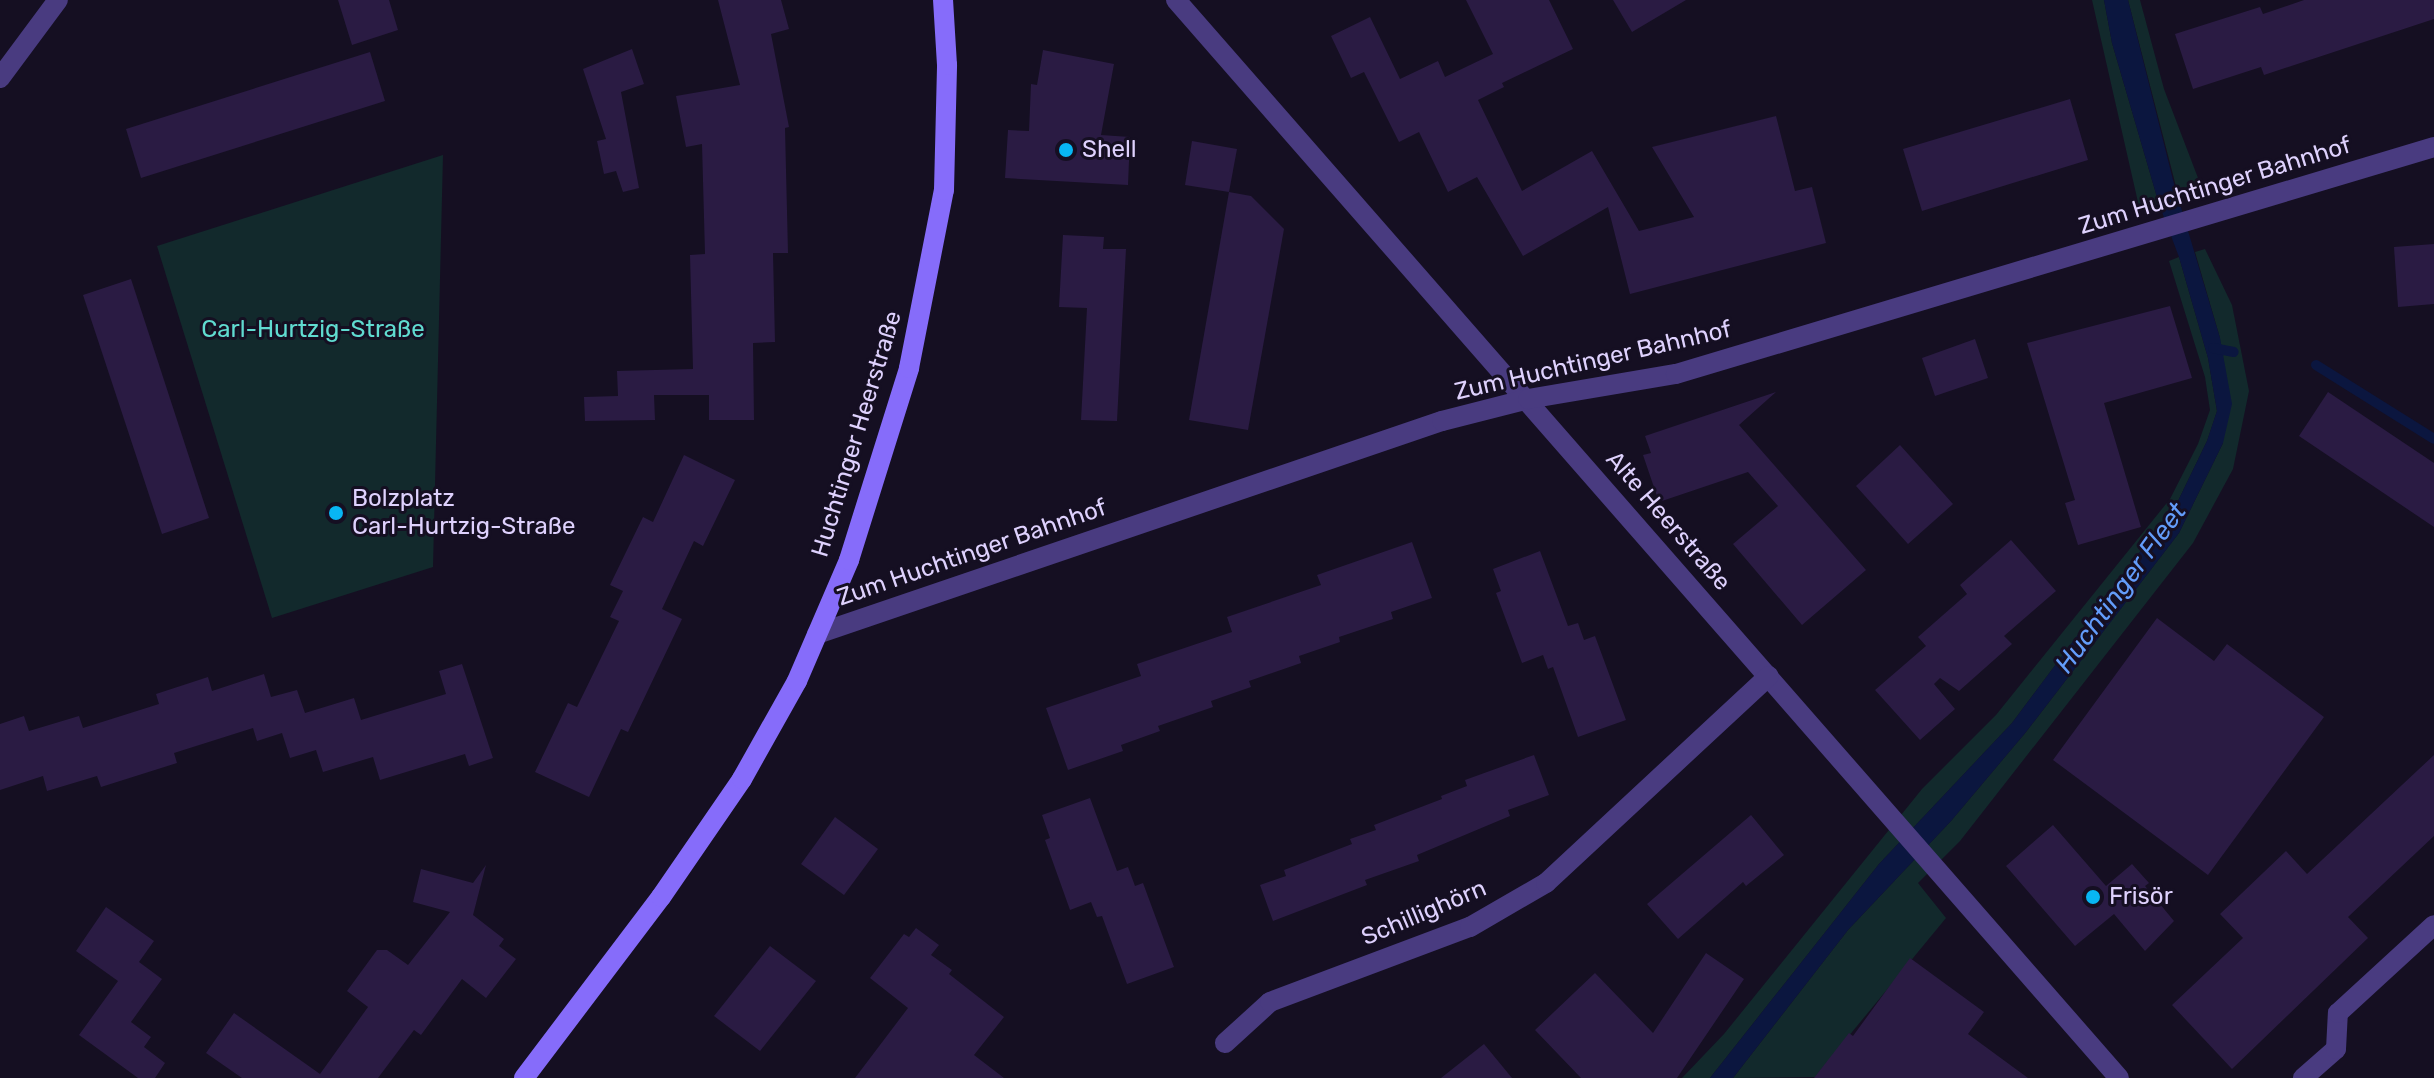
<!DOCTYPE html>
<html>
<head>
<meta charset="utf-8">
<style>
	body { margin:0 }
	#map { position:relative; width:2434px; height:1078px; overflow:hidden; background:#150f22; font-family:Rubik,sans-serif }
	div>[style] { position:absolute }
	.green>* { inset:0; background:#12292c }
	.water>* { inset:0; background:#0b163f }
	.stream>* { height:10px; margin:-5px; padding:0 5px; transform-origin:5px; border-radius:5px; background:#0b163f }
	.building>* { inset:0; background:#2a1b43 }
	.minor>* { height:20px; margin:-10px; padding:0 10px; transform-origin:10px; border-radius:10px; background:#493b80 }
	.tertiary>* { height:20px; margin:-10px; padding:0 10px; transform-origin:10px; border-radius:10px; background:#493b80 }
	.secondary>* { height:20px; margin:-10px; padding:0 10px; transform-origin:10px; border-radius:10px; background:#866cfa }
	.dots>* { width:22px; height:22px; translate:-50% -50%; box-sizing:border-box; border:4px solid #150f22; border-radius:50% }
	span { translate:-50% -50%; white-space:nowrap; text-align:center; line-height:1.15; -webkit-text-stroke:6px #150f22; paint-order:stroke }
	.poi-label { font-size:24px; color:#ded1fd }
	.left { translate:0 -50%; text-align:left }
	.street-label { font-size:24px; color:#ded1fd }
	.park-label { font-size:24px; color:#60dbd0 }
	.water-label { font-size:26px; color:#639cfa; font-style:italic }
</style>
</head>
<body>
<div id="map">
	<div class="green">
		<div style="clip-path:polygon(2092px 0,2104px 0,2112px 43px,2159px 204px,2140px 211px)"></div>
		<div style="clip-path:polygon(2128px 0,2140px 0,2164px 89px,2203px 191px,2179px 198px)"></div>
		<div style="clip-path:polygon(443px 155px,433px 567px,272px 618px,157px 246px)"></div>
		<div style="clip-path:polygon(2205px 249px,2232px 305px,2249px 391px,2233px 469px,2193px 543px,1960px 841px,1918px 883px,1946px 918px,1815px 1077px,1733px 1078px,1848px 930px,1951px 821px,2026px 732px,2179px 533px,2223px 443px,2220px 338px,2195px 252px)"></div>
		<div style="clip-path:polygon(2179px 257px,2208px 358px,2217px 411px,2207px 441px,2178px 501px,2012px 723px,1879px 864px,1710px 1078px,1682px 1078px,1724px 1034px,1922px 789px,1996px 715px,2170px 499px,2198px 444px,2210px 410px,2205px 377px,2169px 261px)"></div>
	</div>
	<div class="water">
		<div style="clip-path:polygon(2104px 0,2128px 0,2174px 184px,2220px 338px,2232px 404px,2223px 443px,2179px 533px,2026px 732px,1951px 821px,1848px 930px,1733px 1078px,1710px 1078px,1879px 864px,2012px 723px,2178px 501px,2207px 441px,2217px 411px,2208px 358px,2179px 257px,2159px 204px,2112px 43px)"></div>
	</div>
	<div class="stream">
		<div style="left:2213px;top:348px;width:21px;rotate:11deg"></div>
		<div style="left:2316px;top:365px;width:139px;rotate:32.1deg"></div>
	</div>
	<div class="building">
		<div style="clip-path:polygon(338px 0,389px 0,398px 30px,352px 45px)"></div>
		<div style="clip-path:polygon(718px 0,781px 0,789px 29px,771px 34px,789px 127px,785px 128px,788px 253px,773px 253px,775px 342px,753px 343px,754px 420px,709px 420px,709px 395px,654px 395px,655px 420px,585px 421px,584px 397px,618px 396px,617px 371px,693px 369px,690px 255px,705px 254px,702px 144px,686px 147px,676px 96px,740px 85px)"></div>
		<div style="clip-path:polygon(1466px 0,1549px 0,1573px 49px,1502px 83px,1504px 87px,1478px 100px,1522px 191px,1592px 151px,1639px 231px,1694px 217px,1652px 147px,1776px 116px,1795px 191px,1812px 187px,1826px 243px,1630px 294px,1608px 207px,1523px 256px,1477px 177px,1448px 192px,1419px 132px,1399px 142px,1364px 72px,1351px 78px,1331px 36px,1370px 17px,1400px 79px,1438px 61px,1445px 77px,1493px 54px)"></div>
		<div style="clip-path:polygon(1613px 0,1686px 0,1632px 32px)"></div>
		<div style="clip-path:polygon(2304px 0,2434px 0,2434px 19px,2264px 75px,2261px 67px,2193px 89px,2175px 34px,2260px 7px,2263px 14px)"></div>
		<div style="clip-path:polygon(632px 49px,644px 84px,621px 92px,639px 188px,623px 192px,616px 171px,604px 174px,597px 141px,606px 139px,583px 69px)"></div>
		<div style="clip-path:polygon(1043px 50px,1114px 64px,1101px 135px,1130px 137px,1128px 185px,1005px 178px,1008px 130px,1029px 131px,1031px 84px,1037px 85px)"></div>
		<div style="clip-path:polygon(370px 52px,385px 101px,141px 178px,126px 129px)"></div>
		<div style="clip-path:polygon(2070px 99px,2088px 160px,1922px 211px,1903px 149px)"></div>
		<div style="clip-path:polygon(1192px 141px,1237px 149px,1229px 192px,1185px 185px)"></div>
		<div style="clip-path:polygon(1229px 192px,1251px 196px,1284px 229px,1248px 430px,1189px 420px)"></div>
		<div style="clip-path:polygon(1063px 235px,1104px 237px,1103px 249px,1126px 249px,1117px 421px,1081px 420px,1087px 308px,1059px 307px)"></div>
		<div style="clip-path:polygon(2434px 244px,2434px 304px,2398px 307px,2394px 247px)"></div>
		<div style="clip-path:polygon(131px 279px,209px 518px,162px 534px,83px 295px)"></div>
		<div style="clip-path:polygon(2170px 306px,2192px 378px,2104px 403px,2141px 527px,2078px 545px,2065px 503px,2075px 500px,2027px 343px)"></div>
		<div style="clip-path:polygon(1975px 339px,1988px 378px,1935px 396px,1922px 358px)"></div>
		<div style="clip-path:polygon(1776px 392px,1739px 425px,1866px 570px,1802px 625px,1733px 544px,1778px 506px,1748px 472px,1659px 502px,1643px 455px,1651px 453px,1645px 436px)"></div>
		<div style="clip-path:polygon(2328px 392px,2434px 463px,2434px 527px,2299px 436px)"></div>
		<div style="clip-path:polygon(1900px 445px,1953px 504px,1908px 544px,1856px 486px)"></div>
		<div style="clip-path:polygon(684px 455px,735px 480px,703px 546px,694px 541px,662px 609px,682px 619px,628px 732px,621px 729px,589px 797px,535px 772px,568px 703px,577px 707px,619px 621px,610px 617px,623px 591px,610px 585px,643px 517px,653px 522px)"></div>
		<div style="clip-path:polygon(2011px 540px,2056px 591px,2004px 636px,2012px 644px,1959px 691px,1940px 678px,1934px 684px,1955px 709px,1920px 740px,1875px 690px,1926px 646px,1918px 637px,1967px 594px,1960px 585px)"></div>
		<div style="clip-path:polygon(1412px 542px,1432px 598px,1391px 612px,1393px 619px,1339px 637px,1340px 642px,1299px 656px,1301px 663px,1249px 681px,1251px 687px,1211px 701px,1213px 707px,1158px 726px,1160px 731px,1121px 745px,1123px 751px,1068px 770px,1046px 708px,1141px 676px,1137px 664px,1232px 632px,1227px 617px,1321px 585px,1317px 575px)"></div>
		<div style="clip-path:polygon(1540px 551px,1568px 626px,1578px 623px,1584px 640px,1595px 636px,1626px 720px,1578px 737px,1553px 667px,1548px 669px,1543px 655px,1522px 663px,1496px 593px,1501px 591px,1493px 569px)"></div>
		<div style="clip-path:polygon(2157px 618px,2214px 661px,2227px 644px,2324px 717px,2208px 875px,2053px 760px)"></div>
		<div style="clip-path:polygon(462px 664px,493px 758px,469px 766px,465px 754px,380px 780px,373px 757px,323px 772px,316px 750px,290px 758px,282px 733px,257px 741px,253px 728px,174px 753px,177px 763px,101px 787px,97px 776px,47px 791px,43px 776px,0 790px,0 724px,24px 716px,29px 731px,79px 716px,83px 728px,159px 704px,156px 694px,208px 677px,212px 691px,264px 674px,271px 697px,297px 690px,305px 713px,354px 698px,361px 720px,446px 694px,439px 671px)"></div>
		<div style="clip-path:polygon(1534px 755px,1549px 795px,1508px 810px,1510px 816px,1417px 855px,1419px 861px,1365px 880px,1367px 885px,1273px 921px,1260px 885px,1286px 876px,1284px 870px,1352px 844px,1350px 839px,1376px 830px,1374px 825px,1442px 799px,1441px 796px,1467px 786px,1465px 780px)"></div>
		<div style="clip-path:polygon(2434px 755px,2434px 836px,2348px 917px,2368px 938px,2232px 1069px,2172px 1005px,2243px 938px,2220px 914px,2286px 851px,2307px 874px)"></div>
		<div style="clip-path:polygon(1090px 798px,1117px 871px,1128px 867px,1135px 886px,1143px 883px,1174px 967px,1127px 984px,1102px 916px,1097px 917px,1091px 902px,1070px 910px,1045px 840px,1050px 838px,1042px 815px)"></div>
		<div style="clip-path:polygon(1751px 815px,1784px 855px,1746px 886px,1743px 882px,1678px 939px,1647px 904px)"></div>
		<div style="clip-path:polygon(835px 817px,878px 849px,844px 895px,801px 864px)"></div>
		<div style="clip-path:polygon(2053px 825px,2106px 886px,2132px 864px,2149px 883px,2145px 886px,2174px 921px,2145px 951px,2114px 914px,2075px 946px,2006px 866px)"></div>
		<div style="clip-path:polygon(486px 865px,473px 915px,504px 939px,499px 946px,516px 959px,486px 998px,462px 979px,421px 1035px,414px 1030px,378px 1078px,242px 1078px,206px 1053px,234px 1013px,320px 1074px,368px 1007px,347px 991px,377px 950px,387px 950px,408px 965px,450px 912px,413px 902px,421px 869px,473px 883px)"></div>
		<div style="clip-path:polygon(106px 907px,154px 941px,139px 962px,162px 979px,131px 1022px,151px 1037px,144px 1047px,165px 1063px,155px 1078px,138px 1078px,79px 1035px,118px 981px,76px 951px)"></div>
		<div style="clip-path:polygon(916px 928px,939px 945px,931px 955px,952px 970px,949px 974px,1004px 1017px,974px 1055px,1004px 1078px,855px 1078px,908px 1008px,870px 978px,904px 934px,909px 937px)"></div>
		<div style="clip-path:polygon(770px 946px,816px 981px,760px 1051px,714px 1016px)"></div>
		<div style="clip-path:polygon(1706px 953px,1744px 979px,1677px 1078px,1581px 1078px,1535px 1030px,1595px 973px,1653px 1033px)"></div>
		<div style="clip-path:polygon(1910px 958px,1984px 1012px,1968px 1034px,2028px 1078px,1814px 1078px,1849px 1033px,1853px 1036px)"></div>
		<div style="clip-path:polygon(1484px 1044px,1512px 1078px,1441px 1078px)"></div>
	</div>
	<div class="minor">
		<div style="left:1176px;top:0;width:1432px;rotate:48.82deg"></div>
		<div style="left:0;top:78px;width:97px;rotate:-53.4deg"></div>
		<div style="left:1225px;top:1043px;width:61px;rotate:-42.3deg"></div>
		<div style="left:1270px;top:1002px;width:214px;rotate:-20.6deg"></div>
		<div style="left:1470px;top:927px;width:88px;rotate:-30.1deg"></div>
		<div style="left:1546px;top:883px;width:304px;rotate:-42.9deg"></div>
		<div style="left:2303px;top:1078px;width:44px;rotate:-41.3deg"></div>
		<div style="left:2336px;top:1049px;width:36px;rotate:-87deg"></div>
		<div style="left:2338px;top:1013px;width:130px;rotate:-42.5deg"></div>
	</div>
	<div class="tertiary">
		<div style="left:817px;top:634px;width:660px;rotate:-18.82deg"></div>
		<div style="left:1442px;top:421px;width:89px;rotate:-14.3deg"></div>
		<div style="left:1528px;top:399px;width:150px;rotate:-9.6deg"></div>
		<div style="left:1676px;top:374px;width:791px;rotate:-16.67deg"></div>
	</div>
	<div class="secondary">
		<div style="left:524px;top:1078px;width:227px;rotate:-52.9deg"></div>
		<div style="left:661px;top:897px;width:143px;rotate:-55.5deg"></div>
		<div style="left:742px;top:779px;width:112px;rotate:-60.7deg"></div>
		<div style="left:797px;top:681px;width:132px;rotate:-66.7deg"></div>
		<div style="left:849px;top:560px;width:201px;rotate:-72.6deg"></div>
		<div style="left:909px;top:368px;width:181px;rotate:-78.9deg"></div>
		<div style="left:944px;top:190px;width:125px;rotate:-88.6deg"></div>
		<div style="left:947px;top:65px;width:65px;rotate:-93.5deg"></div>
	</div>
	<div class="dots">
		<div style="left:1066px;top:150px;background:#08b6f3"></div>
		<div style="left:336px;top:513px;background:#08b6f3"></div>
		<div style="left:2093px;top:897px;background:#08b6f3"></div>
	</div>
	<div class="poi-label">
		<span class="left" style="left:1082px;top:150px">Shell</span>
		<span class="left" style="left:352px;top:513px">Bolzplatz<br>Carl-Hurtzig-Straße</span>
		<span class="left" style="left:2109px;top:897px">Frisör</span>
	</div>
	<div class="street-label">
		<span style="left:2215px;top:186px;rotate:-17deg">Zum Huchtinger Bahnhof</span>
		<span style="left:1593px;top:361px;rotate:-13deg">Zum Huchtinger Bahnhof</span>
		<span style="left:857px;top:434px;rotate:-73deg">Huchtinger Heerstraße</span>
		<span style="left:1668px;top:521px;rotate:49deg">Alte Heerstraße</span>
		<span style="left:972px;top:553px;rotate:-19deg">Zum Huchtinger Bahnhof</span>
		<span style="left:1424px;top:913px;rotate:-23deg">Schillighörn</span>
	</div>
	<div class="park-label">
		<span style="left:313px;top:330px">Carl-Hurtzig-Straße</span>
	</div>
	<div class="water-label">
		<span style="left:2121px;top:588px;rotate:-54deg">Huchtinger Fleet</span>
	</div>
</div>
</body>
</html>
